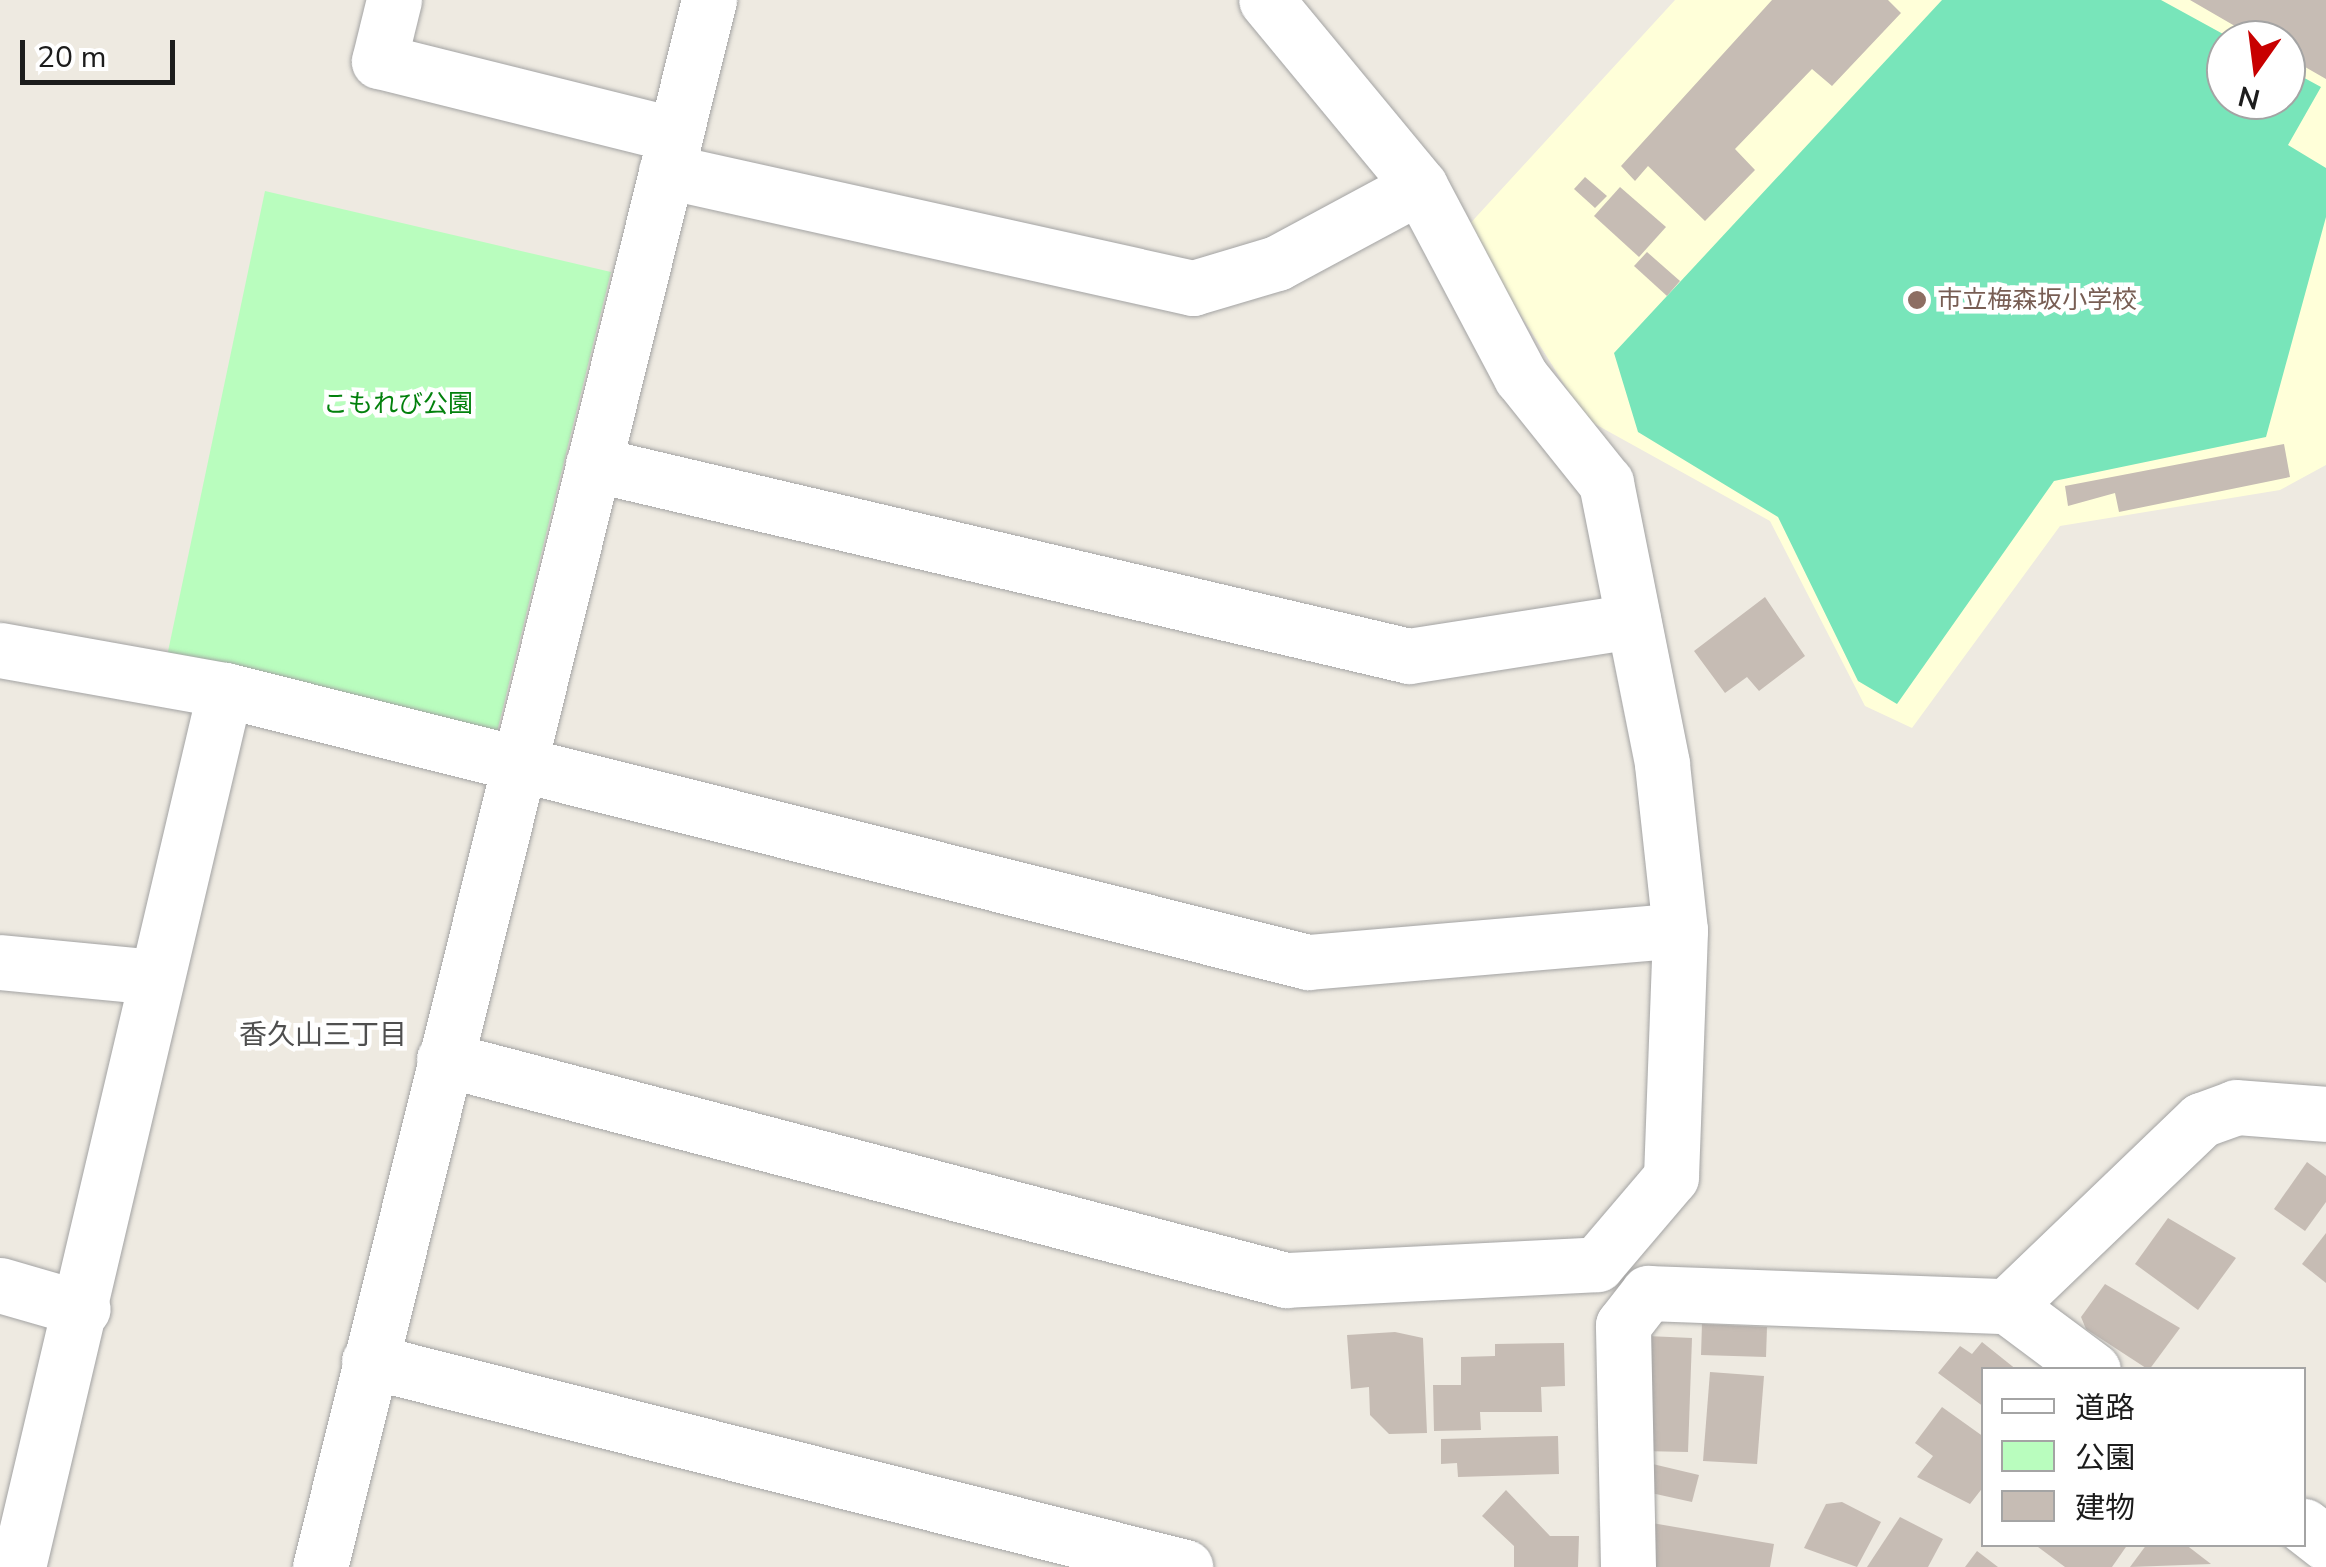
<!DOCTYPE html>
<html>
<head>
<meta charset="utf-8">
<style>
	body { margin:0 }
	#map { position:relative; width:2326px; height:1567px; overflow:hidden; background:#eeeae1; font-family:"Nunito Sans","Noto Sans JP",sans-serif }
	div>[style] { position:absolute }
	.education>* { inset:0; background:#ffffd9 }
	.park>* { inset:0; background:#b9fdbe }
	.pitch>* { inset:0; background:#78e5ba }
	.building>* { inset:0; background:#c6bcb4 }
	.roads { filter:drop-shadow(0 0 2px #a3a3a3) drop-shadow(0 0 2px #a3a3a3) }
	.minor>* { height:55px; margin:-27.5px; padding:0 27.5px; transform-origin:27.5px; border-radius:27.5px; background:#fff }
	.dots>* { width:28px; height:28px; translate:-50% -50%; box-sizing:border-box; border:5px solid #fff; border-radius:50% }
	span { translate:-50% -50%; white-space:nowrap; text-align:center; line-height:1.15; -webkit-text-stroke:9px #fff; paint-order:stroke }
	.education-label { font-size:25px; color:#785e54 }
	.left { translate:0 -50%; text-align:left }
	.park-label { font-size:25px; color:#03810d }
	.neighbourhood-label { font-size:28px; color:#4f4f4f }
	.legend { position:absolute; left:1981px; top:1367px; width:325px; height:180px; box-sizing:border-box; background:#fff; border:2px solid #a4a4a4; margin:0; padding:12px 18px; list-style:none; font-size:30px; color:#1c1c1c }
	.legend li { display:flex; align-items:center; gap:20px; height:50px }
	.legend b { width:50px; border:2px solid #a4a4a4 }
	.north { position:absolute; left:2206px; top:20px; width:100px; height:100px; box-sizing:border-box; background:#fff; border:2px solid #a4a4a4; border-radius:50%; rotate:194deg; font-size:28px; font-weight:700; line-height:40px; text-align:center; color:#1c1c1c }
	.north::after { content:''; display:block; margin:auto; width:35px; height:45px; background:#c80000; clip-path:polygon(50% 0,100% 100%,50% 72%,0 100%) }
	.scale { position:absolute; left:20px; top:40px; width:155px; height:45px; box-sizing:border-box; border:5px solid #1c1c1c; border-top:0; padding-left:12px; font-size:30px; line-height:35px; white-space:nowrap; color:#1c1c1c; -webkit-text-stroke:8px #fff; paint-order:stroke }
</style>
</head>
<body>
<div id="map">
	<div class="education">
		<div style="clip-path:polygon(evenodd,1675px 0,2326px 0,2326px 465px,2280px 490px,2060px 526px,1912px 728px,1865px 706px,1770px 521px,1586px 419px,1466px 228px,1675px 0,2226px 40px,2286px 40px,2286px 100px,2226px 100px,2226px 40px)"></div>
	</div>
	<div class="park">
		<div style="clip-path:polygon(265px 191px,611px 272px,495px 740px,166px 661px)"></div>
	</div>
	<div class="pitch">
		<div style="clip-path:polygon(1942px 0,2161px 0,2234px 40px,2226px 40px,2226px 100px,2286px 100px,2286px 68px,2321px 87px,2288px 145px,2326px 168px,2326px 217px,2266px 437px,2054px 481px,1897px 704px,1858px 681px,1778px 517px,1638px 432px,1614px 353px)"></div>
	</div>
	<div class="building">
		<div style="clip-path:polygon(1772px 0,1888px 0,1901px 13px,1832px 86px,1812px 69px,1735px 149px,1755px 170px,1705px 221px,1648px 166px,1635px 181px,1621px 166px)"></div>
		<div style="clip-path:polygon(2190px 0,2326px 0,2326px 79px,2286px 56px,2286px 40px,2259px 40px)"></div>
		<div style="clip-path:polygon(1585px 177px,1607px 196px,1595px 208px,1574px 189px)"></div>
		<div style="clip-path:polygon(1620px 187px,1666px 227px,1639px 257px,1594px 216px)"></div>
		<div style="clip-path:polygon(1647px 252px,1680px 281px,1667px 296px,1634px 266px)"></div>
		<div style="clip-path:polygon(2284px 444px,2290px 477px,2119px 512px,2115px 493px,2068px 506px,2065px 486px)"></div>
		<div style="clip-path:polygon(1765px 597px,1805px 656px,1759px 691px,1747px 677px,1725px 693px,1694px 651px)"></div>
		<div style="clip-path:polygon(2307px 1162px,2326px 1176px,2326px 1202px,2305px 1231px,2274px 1209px)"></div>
		<div style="clip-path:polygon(2168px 1218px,2236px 1258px,2198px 1310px,2135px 1264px)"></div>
		<div style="clip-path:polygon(2326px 1233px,2326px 1283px,2302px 1264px)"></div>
		<div style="clip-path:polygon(2105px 1284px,2180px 1328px,2149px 1370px,2086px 1329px,2081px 1317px)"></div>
		<div style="clip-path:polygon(1702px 1324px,1767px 1327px,1766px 1357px,1701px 1355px)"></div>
		<div style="clip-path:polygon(1395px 1332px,1423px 1338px,1427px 1433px,1389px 1434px,1370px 1415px,1369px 1387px,1351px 1389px,1347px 1335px)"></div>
		<div style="clip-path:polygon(1647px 1336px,1692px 1338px,1688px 1452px,1642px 1451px)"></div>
		<div style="clip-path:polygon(1982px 1342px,2017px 1370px,1984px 1370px,1984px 1407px,1938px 1373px,1960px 1346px,1972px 1354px)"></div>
		<div style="clip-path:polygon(1564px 1343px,1565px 1386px,1541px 1387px,1542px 1412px,1480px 1412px,1481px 1430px,1434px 1431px,1433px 1385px,1461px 1385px,1461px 1357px,1495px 1356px,1495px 1344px)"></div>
		<div style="clip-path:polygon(1710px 1372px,1764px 1376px,1757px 1464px,1703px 1461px)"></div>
		<div style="clip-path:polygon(1942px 1407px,1984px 1437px,1984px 1486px,1970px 1504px,1917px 1477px,1933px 1456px,1915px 1443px)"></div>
		<div style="clip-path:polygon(1558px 1436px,1559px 1474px,1458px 1477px,1457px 1463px,1441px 1464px,1441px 1439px)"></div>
		<div style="clip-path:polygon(1640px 1461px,1699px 1475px,1692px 1502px,1633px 1489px)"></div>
		<div style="clip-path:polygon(1506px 1490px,1550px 1536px,1579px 1536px,1578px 1567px,1514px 1567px,1514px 1546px,1482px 1516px)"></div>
		<div style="clip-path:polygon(1842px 1502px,1881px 1522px,1857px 1567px,1804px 1548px,1826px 1504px)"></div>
		<div style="clip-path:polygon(1900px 1517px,1943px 1539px,1928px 1567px,1867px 1567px)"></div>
		<div style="clip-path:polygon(1652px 1523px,1774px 1544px,1770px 1567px,1644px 1567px)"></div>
		<div style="clip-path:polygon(2034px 1544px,2128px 1544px,2112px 1567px,2065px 1567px)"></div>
		<div style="clip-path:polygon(2147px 1544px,2185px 1544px,2211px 1564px,2130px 1567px)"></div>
		<div style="clip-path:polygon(1977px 1551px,1998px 1567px,1965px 1567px)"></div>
	</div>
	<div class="roads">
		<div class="minor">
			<div style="left:394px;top:0;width:63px;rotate:103.8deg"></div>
			<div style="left:379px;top:61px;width:305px;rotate:14deg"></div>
			<div style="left:666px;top:171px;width:540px;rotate:12.52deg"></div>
			<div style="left:1193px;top:288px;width:88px;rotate:-16.6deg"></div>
			<div style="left:1277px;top:263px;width:162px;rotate:-28.3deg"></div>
			<div style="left:593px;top:464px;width:838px;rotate:13.24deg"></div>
			<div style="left:1409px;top:656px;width:227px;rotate:-8.9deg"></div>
			<div style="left:0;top:650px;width:229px;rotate:10.1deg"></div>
			<div style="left:225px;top:690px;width:1117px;rotate:14.1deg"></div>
			<div style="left:1308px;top:962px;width:373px;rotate:-4.9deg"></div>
			<div style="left:0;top:962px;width:156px;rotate:5.5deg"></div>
			<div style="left:444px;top:1059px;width:871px;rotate:14.71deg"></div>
			<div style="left:1286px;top:1280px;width:311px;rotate:-2.9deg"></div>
			<div style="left:1597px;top:1264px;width:114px;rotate:-49.6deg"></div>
			<div style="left:1671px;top:1177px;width:247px;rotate:-87.9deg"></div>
			<div style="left:1680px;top:930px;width:168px;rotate:-96.2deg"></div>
			<div style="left:1662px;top:763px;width:286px;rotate:-101.3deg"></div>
			<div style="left:1606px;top:483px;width:136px;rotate:-128.7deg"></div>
			<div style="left:1521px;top:377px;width:216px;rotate:-117.9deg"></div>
			<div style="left:1420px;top:186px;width:241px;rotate:-129.6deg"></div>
			<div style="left:0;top:1285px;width:86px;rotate:16.1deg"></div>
			<div style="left:2007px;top:1306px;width:269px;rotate:-43.8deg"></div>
			<div style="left:2201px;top:1120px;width:37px;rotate:-20deg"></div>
			<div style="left:2236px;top:1107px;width:90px;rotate:4.4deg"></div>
			<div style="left:369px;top:1361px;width:842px;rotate:14.17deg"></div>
			<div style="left:2304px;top:1526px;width:28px;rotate:38deg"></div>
			<div style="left:18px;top:1567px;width:901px;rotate:-76.72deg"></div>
			<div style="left:320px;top:1567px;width:1615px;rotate:-76.06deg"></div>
			<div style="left:1628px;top:1567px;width:242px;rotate:-91.2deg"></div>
			<div style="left:1623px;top:1325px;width:41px;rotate:-52deg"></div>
			<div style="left:1648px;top:1293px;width:359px;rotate:2.1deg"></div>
			<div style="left:2007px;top:1306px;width:107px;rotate:36.7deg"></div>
		</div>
	</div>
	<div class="dots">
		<div style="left:1917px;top:300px;background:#8d6e63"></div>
	</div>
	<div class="education-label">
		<span class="left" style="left:1937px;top:300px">市立梅森坂小学校</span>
	</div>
	<div class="park-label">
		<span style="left:398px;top:404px">こもれび公園</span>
	</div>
	<div class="neighbourhood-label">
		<span style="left:323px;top:1035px">香久山三丁目</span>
	</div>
	<ul class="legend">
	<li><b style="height:12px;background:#fff"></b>道路</li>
	<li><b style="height:28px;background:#b9fdbe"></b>公園</li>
	<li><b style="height:28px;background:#c6bcb4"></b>建物</li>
	</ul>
	<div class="north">N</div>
	<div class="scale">20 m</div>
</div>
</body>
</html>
